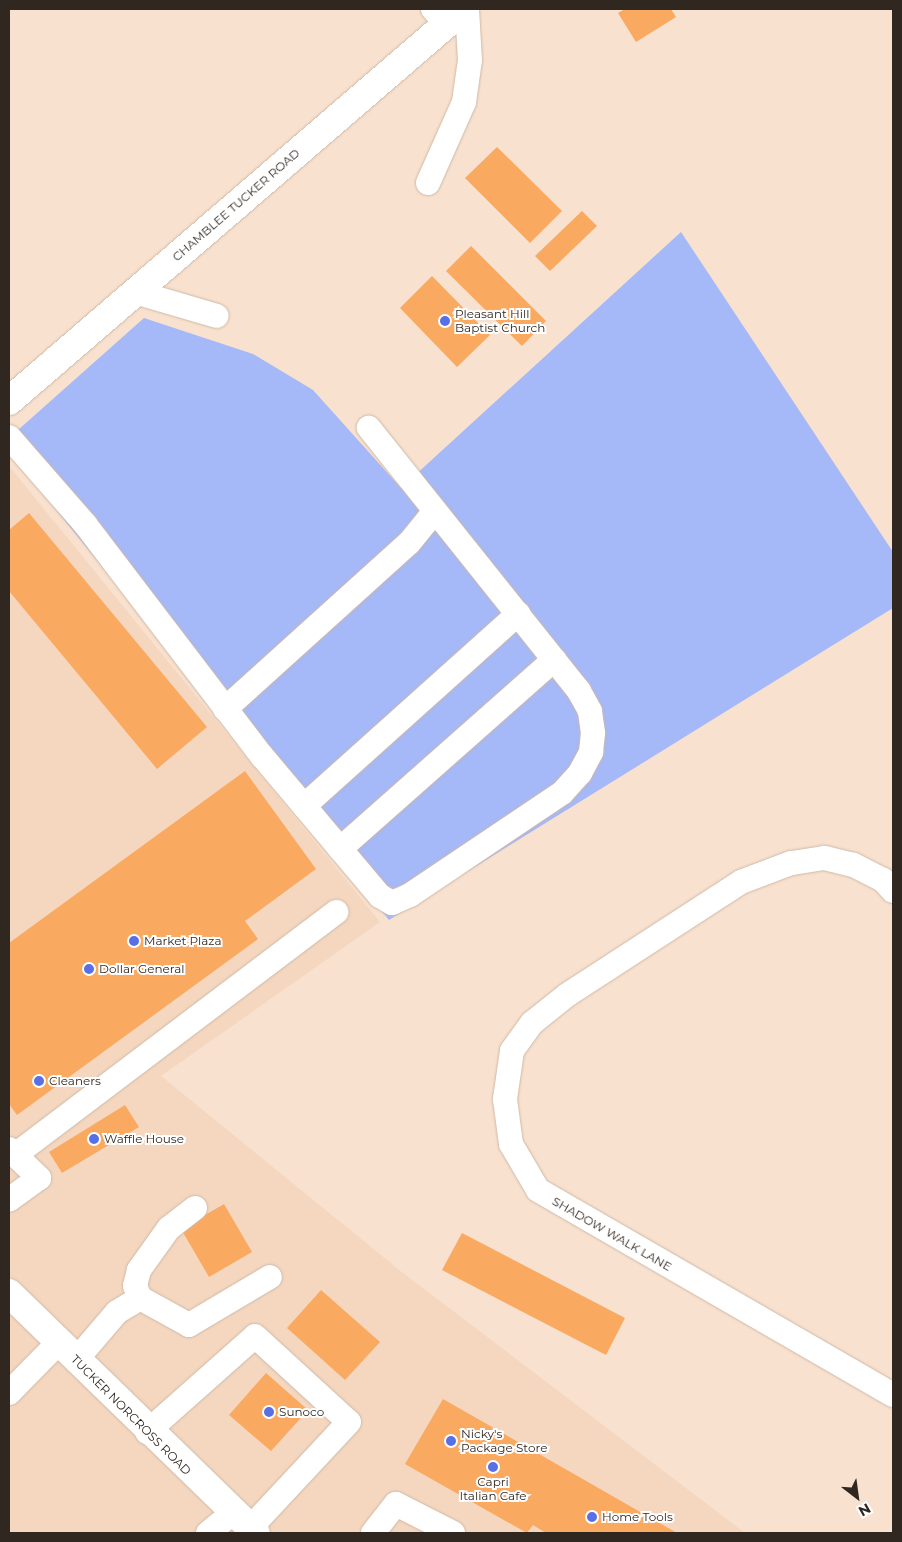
<!DOCTYPE html>
<html>
<head>
<meta charset="utf-8">
<style>
	body { margin:0 }
	#map { position:relative; width:902px; height:1542px; overflow:hidden; background:#f8e1ce; font-family:Montserrat,sans-serif }
	div>[style] { position:absolute }
	.built>* { inset:0; background:#f5d7bf }
	.green>* { inset:0; background:#a5b8f8 }
	.building>* { inset:0; background:#faa961 }
	.roads { filter:drop-shadow(0 0 1px #cfb9a7) drop-shadow(0 0 1px #cfb9a7) }
	.minor>* { height:24px; margin:-12px; padding:0 12px; transform-origin:12px; border-radius:12px; background:#fff }
	.major>* { height:28px; margin:-14px; padding:0 14px; transform-origin:14px; border-radius:14px; background:#fff }
	.dots>* { width:14px; height:14px; translate:-50% -50%; box-sizing:border-box; border:2px solid #fff; border-radius:50% }
	span { translate:-50% -50%; white-space:nowrap; text-align:center; line-height:1.15; -webkit-text-stroke:4px #fff; paint-order:stroke }
	.street-label { font-size:12px; color:#302720 }
	.poi-label { font-size:12px; color:#302720 }
	.left { translate:0 -50%; text-align:left }
	.frame { position:absolute; inset:0; border:10px solid #302720; pointer-events:none }
	.north { position:absolute; left:832px; top:1472px; width:50px; height:50px; -webkit-text-stroke:4px #fff; paint-order:stroke; rotate:150deg; font-size:14px; font-weight:700; line-height:20px; text-align:center; color:#302720 }
	.north::after { content:''; display:block; margin:auto; width:18px; height:22px; background:#302720; clip-path:polygon(50% 0,100% 100%,50% 72%,0 100%) }
</style>
</head>
<body>
<div id="map">
	<div class="built">
		<div style="clip-path:polygon(9px 466px,380px 922px,161px 1076px,403px 1273px,745px 1533px,9px 1533px)"></div>
	</div>
	<div class="green">
		<div style="clip-path:polygon(681px 232px,893px 552px,893px 608px,389px 920px,9px 452px,9px 438px,144px 318px,253px 354px,313px 390px,401px 488px)"></div>
	</div>
	<div class="building">
		<div style="clip-path:polygon(625px 9px,671px 9px,676px 17px,636px 42px,618px 13px)"></div>
		<div style="clip-path:polygon(497px 147px,562px 211px,530px 243px,465px 178px)"></div>
		<div style="clip-path:polygon(582px 211px,597px 226px,550px 271px,535px 256px)"></div>
		<div style="clip-path:polygon(471px 246px,546px 321px,522px 346px,446px 271px)"></div>
		<div style="clip-path:polygon(432px 276px,490px 335px,457px 367px,400px 308px)"></div>
		<div style="clip-path:polygon(29px 513px,207px 727px,157px 769px,9px 591px,9px 530px)"></div>
		<div style="clip-path:polygon(245px 771px,316px 869px,245px 921px,258px 939px,17px 1115px,9px 1104px,9px 943px)"></div>
		<div style="clip-path:polygon(125px 1105px,139px 1127px,62px 1173px,49px 1152px)"></div>
		<div style="clip-path:polygon(224px 1204px,252px 1252px,209px 1277px,181px 1229px)"></div>
		<div style="clip-path:polygon(462px 1233px,625px 1318px,606px 1355px,442px 1270px)"></div>
		<div style="clip-path:polygon(321px 1290px,380px 1342px,345px 1380px,287px 1328px)"></div>
		<div style="clip-path:polygon(266px 1373px,308px 1410px,271px 1451px,229px 1415px)"></div>
		<div style="clip-path:polygon(443px 1399px,677px 1533px,546px 1533px,533px 1525px,527px 1533px,405px 1464px)"></div>
	</div>
	<div class="roads">
		<div class="minor">
			<div style="left:433px;top:9px;width:20px;rotate:49deg"></div>
			<div style="left:428px;top:183px;width:89px;rotate:-66deg"></div>
			<div style="left:464px;top:102px;width:42px;rotate:-81.9deg"></div>
			<div style="left:470px;top:60px;width:51px;rotate:-93.4deg"></div>
			<div style="left:135px;top:292px;width:85px;rotate:16.3deg"></div>
			<div style="left:9px;top:437px;width:116px;rotate:48.9deg"></div>
			<div style="left:85px;top:524px;width:292px;rotate:52.7deg"></div>
			<div style="left:262px;top:756px;width:183px;rotate:49.9deg"></div>
			<div style="left:380px;top:896px;width:14px;rotate:30deg"></div>
			<div style="left:392px;top:903px;width:20px;rotate:-24deg"></div>
			<div style="left:410px;top:895px;width:183px;rotate:-33.9deg"></div>
			<div style="left:562px;top:793px;width:27px;rotate:-48deg"></div>
			<div style="left:580px;top:773px;width:24px;rotate:-62deg"></div>
			<div style="left:591px;top:752px;width:19px;rotate:-84deg"></div>
			<div style="left:593px;top:733px;width:22px;rotate:-98deg"></div>
			<div style="left:590px;top:711px;width:23px;rotate:-119deg"></div>
			<div style="left:579px;top:691px;width:337px;rotate:-128.6deg"></div>
			<div style="left:225px;top:709px;width:248px;rotate:-42.1deg"></div>
			<div style="left:409px;top:543px;width:41px;rotate:-50.9deg"></div>
			<div style="left:304px;top:806px;width:288px;rotate:-41.9deg"></div>
			<div style="left:340px;top:849px;width:286px;rotate:-41.5deg"></div>
			<div style="left:893px;top:891px;width:15px;rotate:-132deg"></div>
			<div style="left:883px;top:880px;width:34px;rotate:-153deg"></div>
			<div style="left:853px;top:865px;width:30px;rotate:-166deg"></div>
			<div style="left:824px;top:858px;width:33px;rotate:171deg"></div>
			<div style="left:791px;top:863px;width:53px;rotate:159.2deg"></div>
			<div style="left:741px;top:882px;width:207px;rotate:147deg"></div>
			<div style="left:567px;top:995px;width:45px;rotate:141.3deg"></div>
			<div style="left:532px;top:1023px;width:34px;rotate:126deg"></div>
			<div style="left:512px;top:1051px;width:49px;rotate:98.3deg"></div>
			<div style="left:505px;top:1099px;width:45px;rotate:82.4deg"></div>
			<div style="left:511px;top:1144px;width:53px;rotate:59.6deg"></div>
			<div style="left:538px;top:1190px;width:410px;rotate:30deg"></div>
			<div style="left:9px;top:1149px;width:42px;rotate:44deg"></div>
			<div style="left:39px;top:1178px;width:37px;rotate:144deg"></div>
			<div style="left:15px;top:1155px;width:403px;rotate:-37.1deg"></div>
			<div style="left:195px;top:1208px;width:33px;rotate:142deg"></div>
			<div style="left:169px;top:1228px;width:52px;rotate:125.5deg"></div>
			<div style="left:139px;top:1270px;width:16px;rotate:104deg"></div>
			<div style="left:135px;top:1286px;width:13px;rotate:67deg"></div>
			<div style="left:140px;top:1298px;width:56px;rotate:28.9deg"></div>
			<div style="left:189px;top:1325px;width:94px;rotate:-30.7deg"></div>
			<div style="left:76px;top:1360px;width:63px;rotate:-49.5deg"></div>
			<div style="left:117px;top:1312px;width:27px;rotate:-31deg"></div>
			<div style="left:9px;top:1393px;width:70px;rotate:-45.6deg"></div>
			<div style="left:147px;top:1432px;width:144px;rotate:-41.6deg"></div>
			<div style="left:255px;top:1336px;width:127px;rotate:42.5deg"></div>
			<div style="left:349px;top:1422px;width:145px;rotate:133deg"></div>
			<div style="left:208px;top:1533px;width:32px;rotate:-39deg"></div>
			<div style="left:373px;top:1533px;width:37px;rotate:-52deg"></div>
			<div style="left:396px;top:1504px;width:64px;rotate:27deg"></div>
		</div>
		<div class="major">
			<div style="left:9px;top:401px;width:601px;rotate:-40.75deg"></div>
			<div style="left:9px;top:1293px;width:344px;rotate:44.2deg"></div>
		</div>
	</div>
	<div class="dots">
		<div style="left:445px;top:321px;background:#586fe5"></div>
		<div style="left:134px;top:941px;background:#586fe5"></div>
		<div style="left:89px;top:969px;background:#586fe5"></div>
		<div style="left:39px;top:1081px;background:#586fe5"></div>
		<div style="left:94px;top:1139px;background:#586fe5"></div>
		<div style="left:269px;top:1412px;background:#586fe5"></div>
		<div style="left:451px;top:1441px;background:#586fe5"></div>
		<div style="left:493px;top:1467px;background:#586fe5"></div>
		<div style="left:592px;top:1517px;background:#586fe5"></div>
	</div>
	<div class="street-label">
		<span style="left:236px;top:205px;rotate:-41deg">CHAMBLEE TUCKER ROAD</span>
		<span style="left:612px;top:1234px;rotate:30deg">SHADOW WALK LANE</span>
		<span style="left:131px;top:1415px;rotate:45deg">TUCKER NORCROSS ROAD</span>
	</div>
	<div class="poi-label">
		<span class="left" style="left:455px;top:321px">Pleasant Hill<br>Baptist Church</span>
		<span class="left" style="left:144px;top:941px">Market Plaza</span>
		<span class="left" style="left:99px;top:969px">Dollar General</span>
		<span class="left" style="left:49px;top:1081px">Cleaners</span>
		<span class="left" style="left:104px;top:1139px">Waffle House</span>
		<span class="left" style="left:279px;top:1412px">Sunoco</span>
		<span class="left" style="left:461px;top:1441px">Nicky's<br>Package Store</span>
		<span style="left:493px;top:1489px">Capri<br>Italian Cafe</span>
		<span class="left" style="left:602px;top:1517px">Home Tools</span>
	</div>
	<div class="frame"></div>
	<div class="north">N</div>
</div>
</body>
</html>
